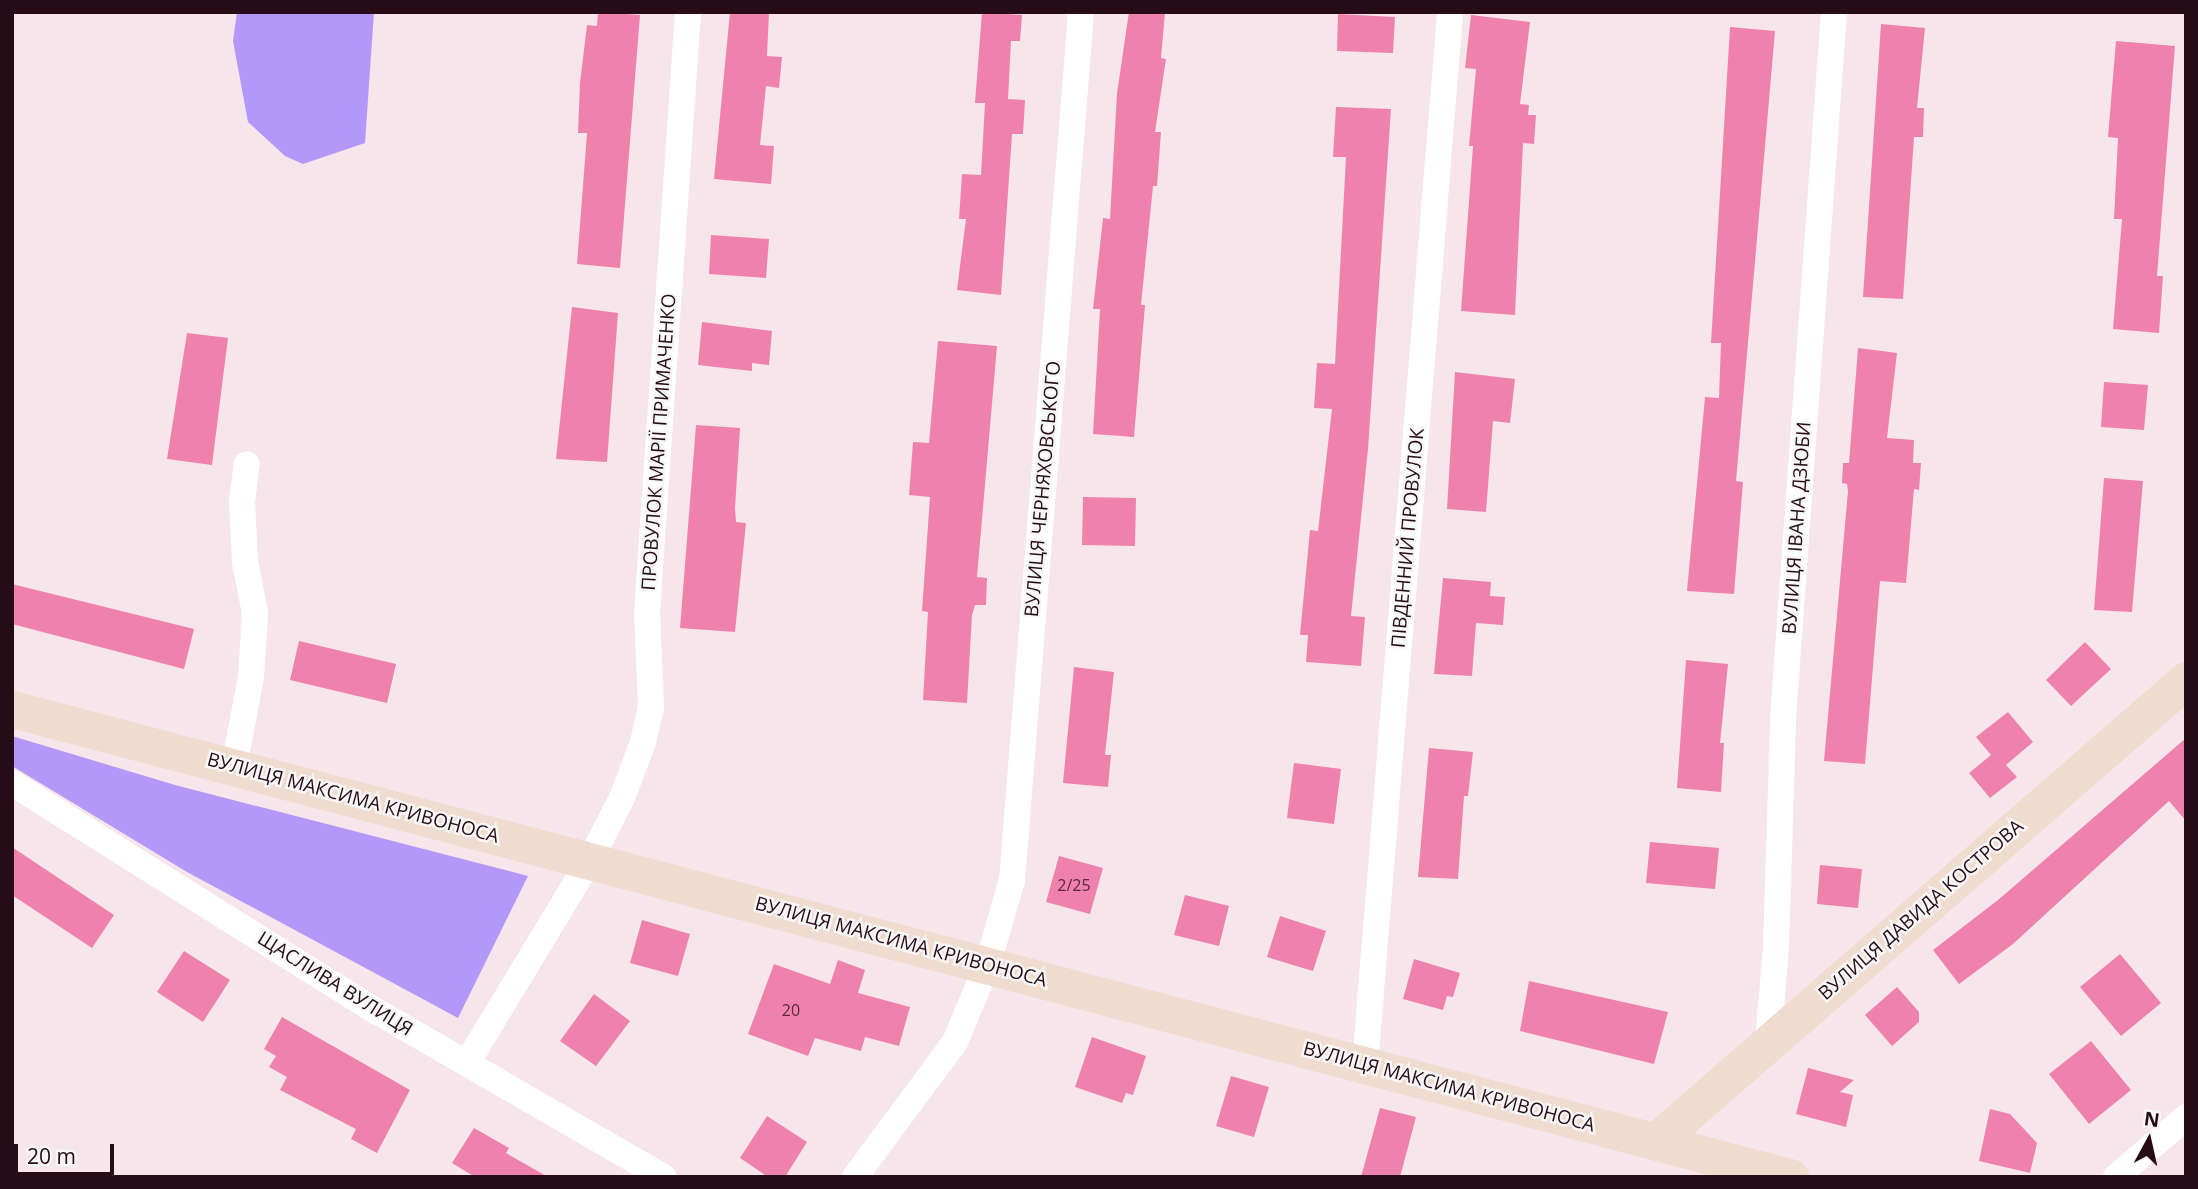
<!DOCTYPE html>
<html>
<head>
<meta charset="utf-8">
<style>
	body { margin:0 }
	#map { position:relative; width:2198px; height:1189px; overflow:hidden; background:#f6e5ea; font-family:"Open Sans",sans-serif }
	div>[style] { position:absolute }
	.forest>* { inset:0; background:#b498f9 }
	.building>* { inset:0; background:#ee82ad }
	.street>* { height:26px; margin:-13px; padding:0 13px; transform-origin:13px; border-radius:13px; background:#fff }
	.secondary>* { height:37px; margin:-18.5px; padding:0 18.5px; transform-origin:18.5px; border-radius:18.5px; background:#f0dcce }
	span { translate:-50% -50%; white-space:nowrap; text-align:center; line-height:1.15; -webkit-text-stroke:5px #f7f7f7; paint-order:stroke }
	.number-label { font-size:16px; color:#59293c }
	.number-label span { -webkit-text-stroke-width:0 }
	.street-label { font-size:19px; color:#270b17 }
	.frame { position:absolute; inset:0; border:14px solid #270b17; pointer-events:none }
	.north { position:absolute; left:2114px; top:1105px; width:70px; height:70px; -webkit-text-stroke:5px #f7f7f7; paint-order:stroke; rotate:8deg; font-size:19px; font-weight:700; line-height:28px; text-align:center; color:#270b17 }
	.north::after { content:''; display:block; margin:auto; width:24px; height:32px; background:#270b17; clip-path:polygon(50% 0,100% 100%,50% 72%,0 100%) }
	.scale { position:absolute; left:14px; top:1144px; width:100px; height:32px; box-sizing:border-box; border:4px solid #270b17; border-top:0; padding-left:9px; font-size:21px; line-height:24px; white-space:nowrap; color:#270b17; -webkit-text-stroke:5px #f7f7f7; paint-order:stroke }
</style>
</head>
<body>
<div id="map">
	<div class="forest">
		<div style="clip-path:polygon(237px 12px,374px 12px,365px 143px,303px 164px,285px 156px,248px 122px,233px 41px)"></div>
		<div style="clip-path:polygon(12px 736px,175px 785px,528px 876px,458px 1018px,187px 872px,12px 766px)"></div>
	</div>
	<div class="building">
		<div style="clip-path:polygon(598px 12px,640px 15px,620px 268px,577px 264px,587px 133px,578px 133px,580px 83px,587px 25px,597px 26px)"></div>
		<div style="clip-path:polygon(730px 12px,769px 12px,767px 56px,782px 57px,779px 88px,766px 86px,760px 145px,774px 146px,771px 184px,714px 179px)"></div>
		<div style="clip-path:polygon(982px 12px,1022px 15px,1020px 41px,1011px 41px,1008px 99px,1025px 100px,1023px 134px,1012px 134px,1001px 295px,957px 290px,966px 219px,959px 219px,962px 174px,981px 175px,985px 103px,975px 103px)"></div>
		<div style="clip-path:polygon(1129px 12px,1165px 12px,1161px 58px,1166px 59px,1155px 132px,1161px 132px,1157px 186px,1153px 186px,1141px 305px,1145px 305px,1134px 437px,1093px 434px,1100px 309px,1093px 309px,1103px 218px,1110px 219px,1117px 93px)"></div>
		<div style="clip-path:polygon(1338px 14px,1395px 17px,1393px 53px,1337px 51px)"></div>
		<div style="clip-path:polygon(1471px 15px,1530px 22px,1520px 104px,1529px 105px,1528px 115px,1536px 115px,1534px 144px,1523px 143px,1515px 315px,1461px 311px,1473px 146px,1469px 146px,1476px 69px,1465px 68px)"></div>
		<div style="clip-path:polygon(1881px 24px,1925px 28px,1917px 108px,1924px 108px,1923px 137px,1914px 137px,1903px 299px,1863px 297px)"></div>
		<div style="clip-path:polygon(1730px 27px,1775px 31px,1736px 481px,1743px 482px,1734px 594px,1687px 591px,1705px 397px,1719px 398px,1721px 343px,1711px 343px)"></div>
		<div style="clip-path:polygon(2116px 41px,2175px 46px,2157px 276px,2163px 276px,2159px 333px,2113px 329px,2122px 219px,2114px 219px,2118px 138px,2108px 137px)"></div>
		<div style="clip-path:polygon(1336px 107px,1391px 109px,1368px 449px,1351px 616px,1365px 617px,1361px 666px,1306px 662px,1308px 635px,1300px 635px,1310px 530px,1318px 531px,1332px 409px,1314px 408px,1317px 363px,1335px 364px,1346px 157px,1333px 157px)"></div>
		<div style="clip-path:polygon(711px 235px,769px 239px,766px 278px,709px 274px)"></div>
		<div style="clip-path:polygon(572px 307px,618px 313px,607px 462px,556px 459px)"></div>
		<div style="clip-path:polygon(702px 322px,772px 331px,769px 365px,752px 363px,752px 371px,698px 365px)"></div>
		<div style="clip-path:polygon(187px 333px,228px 338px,212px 465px,167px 459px)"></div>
		<div style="clip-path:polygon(938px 341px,997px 346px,977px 577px,987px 578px,986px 605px,975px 605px,972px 615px,967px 703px,923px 700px,928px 612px,922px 611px,930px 497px,909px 495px,913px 442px,929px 443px)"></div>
		<div style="clip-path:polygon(1858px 348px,1897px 353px,1887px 438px,1914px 440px,1913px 463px,1921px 463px,1919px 490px,1914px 489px,1906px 583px,1880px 581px,1865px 764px,1824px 761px,1848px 491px,1847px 484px,1842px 483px,1843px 463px,1849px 463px)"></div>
		<div style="clip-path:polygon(1455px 372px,1515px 379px,1510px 423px,1493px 421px,1486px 512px,1447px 509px)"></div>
		<div style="clip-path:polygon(2104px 382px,2148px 385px,2144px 430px,2101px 427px)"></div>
		<div style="clip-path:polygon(696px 425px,740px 428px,735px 508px,736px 522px,746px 523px,735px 632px,680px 628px)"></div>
		<div style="clip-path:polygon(2104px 478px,2143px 481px,2132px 612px,2094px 610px)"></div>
		<div style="clip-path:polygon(1083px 497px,1136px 498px,1135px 546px,1082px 545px)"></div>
		<div style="clip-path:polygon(1443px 578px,1491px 582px,1490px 596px,1505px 597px,1503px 625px,1476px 623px,1472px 676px,1434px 674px)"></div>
		<div style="clip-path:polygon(12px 584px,194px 629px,184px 669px,12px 624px)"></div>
		<div style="clip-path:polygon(299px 641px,396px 664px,387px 703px,290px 680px)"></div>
		<div style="clip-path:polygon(2085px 642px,2111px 669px,2071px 706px,2046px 680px)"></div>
		<div style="clip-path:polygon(1686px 660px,1728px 664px,1720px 743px,1724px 743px,1721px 792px,1677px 788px)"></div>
		<div style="clip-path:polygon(1074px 667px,1114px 672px,1105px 755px,1111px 755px,1108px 787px,1063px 783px)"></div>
		<div style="clip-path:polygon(2008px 712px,2033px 742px,2006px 765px,2017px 777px,1990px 798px,1969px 773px,1991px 755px,1976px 737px)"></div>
		<div style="clip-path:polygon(2186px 738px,2186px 821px,2169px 801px,2013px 944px,1959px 984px,1933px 950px,1998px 900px)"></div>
		<div style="clip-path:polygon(1429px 748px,1473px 752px,1468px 796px,1464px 796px,1458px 879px,1418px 877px)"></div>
		<div style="clip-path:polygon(1294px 763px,1341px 769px,1334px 824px,1287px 818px)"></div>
		<div style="clip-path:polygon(1650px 842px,1719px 848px,1715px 889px,1646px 883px)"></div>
		<div style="clip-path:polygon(12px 847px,114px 915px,92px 948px,12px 895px)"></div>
		<div style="clip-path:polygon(1059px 856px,1103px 868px,1090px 914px,1046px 902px)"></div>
		<div style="clip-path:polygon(1820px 865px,1862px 869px,1858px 908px,1817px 904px)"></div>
		<div style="clip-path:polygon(1185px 895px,1229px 906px,1219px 946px,1174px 935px)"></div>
		<div style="clip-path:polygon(1280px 916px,1326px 931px,1313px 971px,1267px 957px)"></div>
		<div style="clip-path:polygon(642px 920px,690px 934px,678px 976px,630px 963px)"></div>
		<div style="clip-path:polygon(184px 951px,230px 980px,203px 1022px,157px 992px)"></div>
		<div style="clip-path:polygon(2120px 954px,2161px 1003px,2121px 1036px,2080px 987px)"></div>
		<div style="clip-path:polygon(1414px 959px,1460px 973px,1453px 997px,1447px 996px,1443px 1010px,1403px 999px)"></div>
		<div style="clip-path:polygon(838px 960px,865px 970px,858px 993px,910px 1007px,899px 1046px,865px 1037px,861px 1051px,815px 1038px,808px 1056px,748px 1034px,774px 964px,830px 984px)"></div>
		<div style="clip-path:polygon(1529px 981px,1668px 1012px,1654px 1064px,1520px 1031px)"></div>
		<div style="clip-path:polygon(1897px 987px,1919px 1012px,1919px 1022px,1892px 1046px,1865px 1015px)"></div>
		<div style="clip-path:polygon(594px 994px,630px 1021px,596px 1066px,560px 1041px)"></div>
		<div style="clip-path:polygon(282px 1017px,410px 1090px,377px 1153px,351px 1139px,356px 1129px,280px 1090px,287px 1077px,269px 1067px,276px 1056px,264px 1049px)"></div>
		<div style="clip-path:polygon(1092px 1037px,1146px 1056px,1133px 1095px,1126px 1093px,1122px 1103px,1075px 1087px)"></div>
		<div style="clip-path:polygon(2091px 1041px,2131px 1090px,2089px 1124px,2049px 1074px)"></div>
		<div style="clip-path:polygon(1808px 1068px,1854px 1080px,1840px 1092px,1853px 1095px,1846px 1127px,1796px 1114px)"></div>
		<div style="clip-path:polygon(1231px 1076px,1269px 1087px,1254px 1137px,1216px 1126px)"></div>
		<div style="clip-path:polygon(1380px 1108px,1416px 1117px,1400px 1177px,1361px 1177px)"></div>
		<div style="clip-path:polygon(1990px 1109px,2010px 1114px,2037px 1143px,2030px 1173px,1979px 1161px)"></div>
		<div style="clip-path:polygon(767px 1116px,807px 1142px,785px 1177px,768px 1177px,740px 1158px)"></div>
		<div style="clip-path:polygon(474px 1128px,509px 1148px,506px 1153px,548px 1177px,475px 1177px,452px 1163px)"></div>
	</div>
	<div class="street">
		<div style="left:234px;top:767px;width:92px;rotate:-79.3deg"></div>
		<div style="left:251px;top:677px;width:64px;rotate:-86.4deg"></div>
		<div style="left:255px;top:613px;width:52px;rotate:-101.1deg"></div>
		<div style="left:245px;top:562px;width:60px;rotate:-92.9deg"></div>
		<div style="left:242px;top:502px;width:38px;rotate:-83deg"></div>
		<div style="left:12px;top:783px;width:430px;rotate:32.1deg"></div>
		<div style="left:376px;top:1011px;width:332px;rotate:30deg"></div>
		<div style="left:1768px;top:1043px;width:96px;rotate:-85.2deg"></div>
		<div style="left:1776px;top:947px;width:229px;rotate:-88.2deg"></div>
		<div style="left:1783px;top:718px;width:708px;rotate:-85.87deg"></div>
		<div style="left:467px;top:1063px;width:237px;rotate:-58.8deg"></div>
		<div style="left:590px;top:860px;width:70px;rotate:-62.7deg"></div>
		<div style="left:622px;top:798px;width:60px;rotate:-69.4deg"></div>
		<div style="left:643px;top:742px;width:36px;rotate:-77deg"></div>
		<div style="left:651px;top:707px;width:95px;rotate:-92.4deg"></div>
		<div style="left:647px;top:612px;width:601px;rotate:-86.09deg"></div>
		<div style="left:1365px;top:1065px;width:1056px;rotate:-85.38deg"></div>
		<div style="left:855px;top:1177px;width:168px;rotate:-53.5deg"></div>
		<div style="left:955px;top:1042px;width:86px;rotate:-67.3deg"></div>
		<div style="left:988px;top:963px;width:86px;rotate:-73.9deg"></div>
		<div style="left:1012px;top:880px;width:871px;rotate:-85.45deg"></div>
		<div style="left:2116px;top:1177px;width:92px;rotate:-40.6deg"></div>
	</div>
	<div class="secondary">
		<div style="left:12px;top:709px;width:1839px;rotate:14.75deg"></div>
		<div style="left:1656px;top:1141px;width:702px;rotate:-41.02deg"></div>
	</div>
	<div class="number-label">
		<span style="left:1074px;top:885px">2/25</span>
		<span style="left:791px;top:1010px">20</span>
	</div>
	<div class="street-label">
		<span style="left:659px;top:442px;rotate:-86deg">ПРОВУЛОК МАРІЇ ПРИМАЧЕНКО</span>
		<span style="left:1043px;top:489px;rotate:-85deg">ВУЛИЦЯ ЧЕРНЯХОВСЬКОГО</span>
		<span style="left:1797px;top:528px;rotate:-86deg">ВУЛИЦЯ ІВАНА ДЗЮБИ</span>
		<span style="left:1408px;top:538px;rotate:-85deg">ПІВДЕННИЙ ПРОВУЛОК</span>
		<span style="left:353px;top:798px;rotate:15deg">ВУЛИЦЯ МАКСИМА КРИВОНОСА</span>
		<span style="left:1921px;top:910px;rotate:-41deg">ВУЛИЦЯ ДАВИДА КОСТРОВА</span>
		<span style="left:901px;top:942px;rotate:15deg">ВУЛИЦЯ МАКСИМА КРИВОНОСА</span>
		<span style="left:335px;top:984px;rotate:32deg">ЩАСЛИВА ВУЛИЦЯ</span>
		<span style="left:1449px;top:1087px;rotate:15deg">ВУЛИЦЯ МАКСИМА КРИВОНОСА</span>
	</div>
	<div class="frame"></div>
	<div class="north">N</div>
	<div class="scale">20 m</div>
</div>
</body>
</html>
